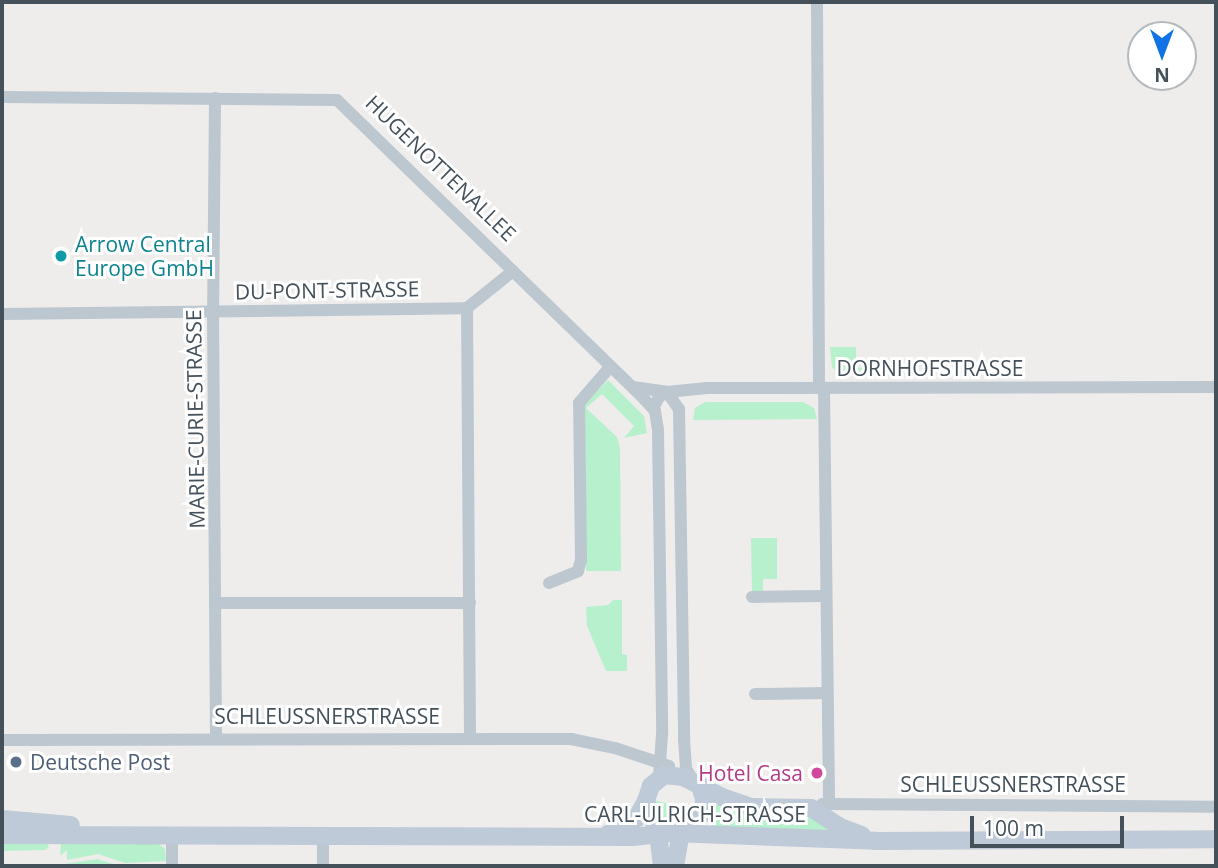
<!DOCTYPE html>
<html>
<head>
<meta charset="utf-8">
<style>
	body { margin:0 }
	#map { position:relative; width:1218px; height:868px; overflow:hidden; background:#efecec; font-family:"Open Sans",sans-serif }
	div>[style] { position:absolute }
	.green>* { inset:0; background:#b7f0cc }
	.street>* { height:12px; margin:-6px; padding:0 6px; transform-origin:6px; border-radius:6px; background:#bcc7d0 }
	.secondary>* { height:18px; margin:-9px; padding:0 9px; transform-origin:9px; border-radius:9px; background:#becad7 }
	.dots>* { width:19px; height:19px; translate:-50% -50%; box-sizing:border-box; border:4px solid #fff; border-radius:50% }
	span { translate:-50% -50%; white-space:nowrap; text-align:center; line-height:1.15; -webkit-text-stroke:6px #fff; paint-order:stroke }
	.street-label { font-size:21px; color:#44505a }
	.culture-label { font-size:21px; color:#0d838f }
	.left { translate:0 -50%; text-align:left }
	.service-label { font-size:21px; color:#4e5e75 }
	.hotel-label { font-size:21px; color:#b23c85 }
	.right { translate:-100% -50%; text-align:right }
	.frame { position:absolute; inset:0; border:4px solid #44505a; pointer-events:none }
	.north { position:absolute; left:1127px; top:21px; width:70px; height:70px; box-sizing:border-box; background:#fff; border:2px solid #b4b9bd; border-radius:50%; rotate:180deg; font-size:19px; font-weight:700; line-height:28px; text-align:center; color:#44505a }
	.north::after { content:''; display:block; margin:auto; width:24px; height:32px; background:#1072e5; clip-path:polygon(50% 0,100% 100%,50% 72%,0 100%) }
	.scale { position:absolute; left:970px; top:816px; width:154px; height:32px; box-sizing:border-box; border:4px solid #44505a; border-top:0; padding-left:9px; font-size:21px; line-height:24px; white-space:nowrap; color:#44505a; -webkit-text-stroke:5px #fff; paint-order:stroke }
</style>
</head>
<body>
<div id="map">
	<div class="green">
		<div style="clip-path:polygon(830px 347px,856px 347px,856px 367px,865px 368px,865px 376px,839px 374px,832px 367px)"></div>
		<div style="clip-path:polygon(608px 380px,644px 416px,647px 433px,624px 438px,634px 426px,602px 394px,586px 408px,617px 437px,620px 448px,621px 571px,586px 571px,585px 404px)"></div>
		<div style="clip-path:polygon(705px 402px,803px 402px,814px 408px,817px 419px,693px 420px,695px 408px)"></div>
		<div style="clip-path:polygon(751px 538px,777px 538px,777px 579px,763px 579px,763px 592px,752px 592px)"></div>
		<div style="clip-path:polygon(613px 600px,622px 600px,622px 654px,627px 655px,627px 671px,606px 671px,587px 626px,586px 607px,608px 605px)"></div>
		<div style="clip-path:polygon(718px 799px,812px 814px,835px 831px,710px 829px)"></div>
		<div style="clip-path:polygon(653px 800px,696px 810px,686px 820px,669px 822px,659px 817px)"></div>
		<div style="clip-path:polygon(2px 841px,46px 842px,49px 847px,45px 850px,2px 851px)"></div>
		<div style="clip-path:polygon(156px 842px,165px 849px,166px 861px,125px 863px,98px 854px,67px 860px,67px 850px,60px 856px,61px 844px)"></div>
		<div style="clip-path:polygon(97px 859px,120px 866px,56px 866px,58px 865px)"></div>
	</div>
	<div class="street">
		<div style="left:817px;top:2px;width:386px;rotate:89.7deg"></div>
		<div style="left:2px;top:97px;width:335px;rotate:0.5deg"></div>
		<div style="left:337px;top:100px;width:429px;rotate:44.2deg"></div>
		<div style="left:644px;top:399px;width:16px;rotate:47deg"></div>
		<div style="left:655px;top:411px;width:19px;rotate:81deg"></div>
		<div style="left:658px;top:430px;width:304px;rotate:89.2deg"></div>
		<div style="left:662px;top:734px;width:44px;rotate:93.9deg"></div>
		<div style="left:215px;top:98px;width:212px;rotate:90.5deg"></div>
		<div style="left:213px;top:310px;width:429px;rotate:89.6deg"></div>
		<div style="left:467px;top:308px;width:431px;rotate:89.6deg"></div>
		<div style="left:2px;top:314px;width:465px;rotate:-0.7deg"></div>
		<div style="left:467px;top:308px;width:59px;rotate:-38.8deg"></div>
		<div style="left:633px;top:387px;width:34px;rotate:8deg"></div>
		<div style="left:667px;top:392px;width:21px;rotate:55deg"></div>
		<div style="left:679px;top:409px;width:330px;rotate:89.1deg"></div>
		<div style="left:684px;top:739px;width:30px;rotate:86deg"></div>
		<div style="left:686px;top:769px;width:15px;rotate:58deg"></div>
		<div style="left:824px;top:388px;width:414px;rotate:89.3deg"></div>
		<div style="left:653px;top:408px;width:13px;rotate:-61deg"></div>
		<div style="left:659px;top:397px;width:9px;rotate:-32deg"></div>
		<div style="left:667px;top:392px;width:40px;rotate:-5.7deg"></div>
		<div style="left:707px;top:388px;width:509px;rotate:-0.11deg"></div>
		<div style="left:549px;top:583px;width:31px;rotate:-22deg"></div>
		<div style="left:578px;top:571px;width:11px;rotate:-75deg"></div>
		<div style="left:581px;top:560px;width:157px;rotate:-90.7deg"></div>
		<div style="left:579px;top:403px;width:48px;rotate:-49.3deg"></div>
		<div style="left:752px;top:597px;width:73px;rotate:-0.8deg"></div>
		<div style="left:216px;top:603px;width:254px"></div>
		<div style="left:755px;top:694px;width:72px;rotate:-0.8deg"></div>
		<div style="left:2px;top:740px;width:569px;rotate:-0.1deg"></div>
		<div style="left:571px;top:739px;width:45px;rotate:11.6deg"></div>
		<div style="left:615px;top:748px;width:57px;rotate:18.4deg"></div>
		<div style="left:822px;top:804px;width:394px;rotate:0.4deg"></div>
		<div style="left:323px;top:834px;width:32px;rotate:90deg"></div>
		<div style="left:172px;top:866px;width:32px;rotate:-90deg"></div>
	</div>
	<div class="secondary">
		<div style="left:2px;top:819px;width:69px;rotate:5deg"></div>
		<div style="left:608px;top:834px;width:32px;rotate:-28deg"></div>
		<div style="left:636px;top:819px;width:21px;rotate:-61deg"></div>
		<div style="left:2px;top:835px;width:631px;rotate:0.18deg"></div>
		<div style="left:633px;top:837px;width:39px;rotate:-6deg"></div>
		<div style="left:672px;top:833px;width:204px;rotate:2.2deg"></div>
		<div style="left:876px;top:841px;width:340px;rotate:-0.3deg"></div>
		<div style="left:662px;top:866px;width:33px;rotate:-97deg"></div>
		<div style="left:658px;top:833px;width:34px;rotate:-111deg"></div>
		<div style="left:646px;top:801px;width:16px;rotate:-72deg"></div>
		<div style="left:651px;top:786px;width:17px;rotate:-40deg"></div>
		<div style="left:664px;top:775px;width:19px;rotate:6deg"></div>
		<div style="left:683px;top:777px;width:44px;rotate:27.1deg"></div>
		<div style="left:722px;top:797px;width:31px;rotate:19deg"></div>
		<div style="left:751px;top:807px;width:60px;rotate:1deg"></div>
		<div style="left:811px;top:808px;width:35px;rotate:33deg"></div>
		<div style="left:840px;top:827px;width:23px;rotate:20deg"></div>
		<div style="left:675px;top:866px;width:29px;rotate:-80deg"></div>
		<div style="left:680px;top:837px;width:32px;rotate:-46deg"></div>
		<div style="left:702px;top:814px;width:15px;rotate:-82deg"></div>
		<div style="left:704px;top:799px;width:14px;rotate:-107deg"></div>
	</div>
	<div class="dots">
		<div style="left:61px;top:256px;background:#0f9aa8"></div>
		<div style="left:16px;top:762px;background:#5c6f8a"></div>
		<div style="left:817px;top:773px;background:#d1479c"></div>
	</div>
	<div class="street-label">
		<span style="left:441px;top:168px;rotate:44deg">HUGENOTTENALLEE</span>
		<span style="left:327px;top:290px;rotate:-1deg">DU-PONT-STRASSE</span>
		<span style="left:930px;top:368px">DORNHOFSTRASSE</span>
		<span style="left:195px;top:419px;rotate:-91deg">MARIE-CURIE-STRASSE</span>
		<span style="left:327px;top:716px">SCHLEUSSNERSTRASSE</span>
		<span style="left:1013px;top:784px">SCHLEUSSNERSTRASSE</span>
		<span style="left:695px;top:814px">CARL-ULRICH-STRASSE</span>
	</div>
	<div class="culture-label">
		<span class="left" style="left:75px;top:256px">Arrow Central<br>Europe GmbH</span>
	</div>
	<div class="service-label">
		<span class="left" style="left:30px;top:762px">Deutsche Post</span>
	</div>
	<div class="hotel-label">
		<span class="right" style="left:803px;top:773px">Hotel Casa</span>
	</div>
	<div class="frame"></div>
	<div class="north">N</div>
	<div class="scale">100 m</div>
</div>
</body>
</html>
